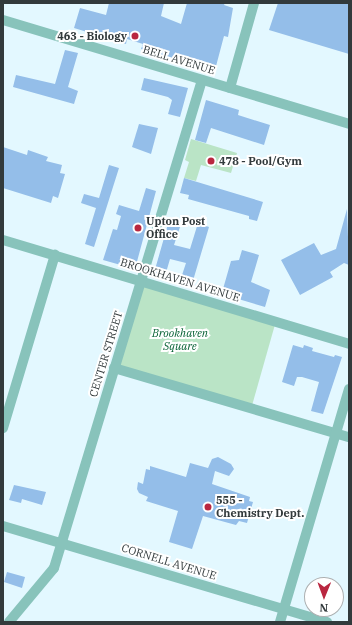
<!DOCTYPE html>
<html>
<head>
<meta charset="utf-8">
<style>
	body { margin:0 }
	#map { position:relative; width:352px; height:625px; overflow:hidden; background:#e3f8ff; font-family:"IBM Plex Serif",serif }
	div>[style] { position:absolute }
	.green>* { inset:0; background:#bae4c6 }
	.building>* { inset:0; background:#94bee9 }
	.minor>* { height:10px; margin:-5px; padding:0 5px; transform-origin:5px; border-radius:5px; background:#88c3bb }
	.dots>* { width:11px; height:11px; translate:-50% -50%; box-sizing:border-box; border:2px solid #fff; border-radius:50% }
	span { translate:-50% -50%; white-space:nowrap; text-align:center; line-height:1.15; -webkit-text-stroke:4px #fff; paint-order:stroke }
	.poi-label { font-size:11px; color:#323a3c; font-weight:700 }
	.right { translate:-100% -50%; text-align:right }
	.left { translate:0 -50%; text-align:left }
	.street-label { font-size:11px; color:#323a3c }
	.park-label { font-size:11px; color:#045f32; font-style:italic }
	.frame { position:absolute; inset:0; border:4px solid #323a3c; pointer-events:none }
	.north { position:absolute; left:304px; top:577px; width:40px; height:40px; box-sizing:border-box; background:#fff; border:1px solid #adb0b1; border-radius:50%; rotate:181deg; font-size:11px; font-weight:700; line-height:16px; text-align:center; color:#323a3c }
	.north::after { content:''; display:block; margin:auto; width:14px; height:18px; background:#b92740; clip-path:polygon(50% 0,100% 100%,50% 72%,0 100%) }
</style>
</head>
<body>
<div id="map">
	<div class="green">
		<div style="clip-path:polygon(191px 139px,237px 153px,231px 173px,201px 165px,196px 181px,184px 178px,189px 162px,185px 160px)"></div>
		<div style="clip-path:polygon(140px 281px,276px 321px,251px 409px,114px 368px)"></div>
	</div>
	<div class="building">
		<div style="clip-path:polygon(109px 3px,164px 3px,161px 16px,181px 24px,187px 3px,225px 3px,224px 5px,233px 8px,228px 37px,224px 36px,215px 70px,141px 49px,143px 44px,127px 39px,126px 44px,74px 28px,80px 8px,106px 15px)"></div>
		<div style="clip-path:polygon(278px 3px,349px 3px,349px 54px,269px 30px)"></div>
		<div style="clip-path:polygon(65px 50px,78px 53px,68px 87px,78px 91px,74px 104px,13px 87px,16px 75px,55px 84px)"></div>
		<div style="clip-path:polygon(144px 78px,188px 88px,180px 117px,168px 114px,172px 100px,168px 97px,141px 90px)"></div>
		<div style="clip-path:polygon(206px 100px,239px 110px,238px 115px,270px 125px,264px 145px,211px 128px,206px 143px,195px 140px)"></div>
		<div style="clip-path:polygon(139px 124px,158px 128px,151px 154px,132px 147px)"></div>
		<div style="clip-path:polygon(3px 147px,27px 155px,28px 150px,48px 157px,46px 161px,62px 165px,60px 173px,65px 174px,58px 198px,53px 196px,51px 203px,3px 188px)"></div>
		<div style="clip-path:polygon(109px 165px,119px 168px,94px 247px,85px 244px,96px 208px,81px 203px,84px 194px,99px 198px)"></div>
		<div style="clip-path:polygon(184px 178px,263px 202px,257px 221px,249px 219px,249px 216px,188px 199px,189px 195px,180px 193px)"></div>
		<div style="clip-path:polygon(146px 188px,156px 191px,135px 269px,103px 260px,113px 229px,117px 230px,121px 216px,116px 214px,119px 205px,139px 211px)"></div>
		<div style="clip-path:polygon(347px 209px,349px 265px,344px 263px,330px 272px,333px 277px,300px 295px,281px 260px,314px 243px,321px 255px,336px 249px)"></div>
		<div style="clip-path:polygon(198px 223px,209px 227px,192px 284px,180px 281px,186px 263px,170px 259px,165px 276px,154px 273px,168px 224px,180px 227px,174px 245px,190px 249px)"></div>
		<div style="clip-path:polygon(242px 250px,259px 255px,251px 282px,270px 290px,265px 307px,235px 298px,236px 293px,223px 289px,231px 261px,239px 260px)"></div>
		<div style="clip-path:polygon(293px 345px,303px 348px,304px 345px,313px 348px,312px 351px,334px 357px,335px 355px,342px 357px,323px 414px,311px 411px,319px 382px,302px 377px,297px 377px,294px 386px,282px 382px)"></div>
		<div style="clip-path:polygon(218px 457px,231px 464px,234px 469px,229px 476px,215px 471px,212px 484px,250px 497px,249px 501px,253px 502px,247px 523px,239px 521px,236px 525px,203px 516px,192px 549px,169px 542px,178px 511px,146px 501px,148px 497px,139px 493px,137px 489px,138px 482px,143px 484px,146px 469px,150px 470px,150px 466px,186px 477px,190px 463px,208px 468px,212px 459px)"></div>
		<div style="clip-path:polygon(14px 485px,46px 492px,42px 505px,22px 499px,21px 503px,9px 500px)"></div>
		<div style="clip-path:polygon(7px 572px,25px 577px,22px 588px,4px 582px)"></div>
	</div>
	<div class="minor">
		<div style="left:3px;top:20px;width:361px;rotate:16.7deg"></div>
		<div style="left:230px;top:88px;width:88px;rotate:-74.2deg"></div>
		<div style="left:3px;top:240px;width:361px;rotate:16.7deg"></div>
		<div style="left:114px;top:368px;width:245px;rotate:16.4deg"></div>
		<div style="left:3px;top:428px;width:181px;rotate:-73.3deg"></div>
		<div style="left:3px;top:526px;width:338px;rotate:16.5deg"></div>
		<div style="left:9px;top:622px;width:70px;rotate:-50.2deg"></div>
		<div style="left:54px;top:568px;width:510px;rotate:-73.13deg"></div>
		<div style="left:280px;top:622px;width:243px;rotate:-73.5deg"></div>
	</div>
	<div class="dots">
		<div style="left:135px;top:36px;background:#b92740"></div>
		<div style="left:211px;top:161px;background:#b92740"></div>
		<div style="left:138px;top:228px;background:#b92740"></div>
		<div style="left:208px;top:507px;background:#b92740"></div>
	</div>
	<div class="poi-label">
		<span class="right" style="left:127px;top:36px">463 - Biology</span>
		<span class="left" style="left:219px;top:161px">478 - Pool/Gym</span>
		<span class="left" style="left:146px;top:228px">Upton Post<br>Office</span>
		<span class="left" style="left:216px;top:507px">555 -<br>Chemistry Dept.</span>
	</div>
	<div class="street-label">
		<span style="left:179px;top:60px;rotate:17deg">BELL AVENUE</span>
		<span style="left:180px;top:280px;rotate:17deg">BROOKHAVEN AVENUE</span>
		<span style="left:106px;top:354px;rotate:-73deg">CENTER STREET</span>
		<span style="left:169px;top:562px;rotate:17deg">CORNELL AVENUE</span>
	</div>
	<div class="park-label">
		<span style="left:180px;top:340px">Brookhaven<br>Square</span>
	</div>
	<div class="frame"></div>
	<div class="north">N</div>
</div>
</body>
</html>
